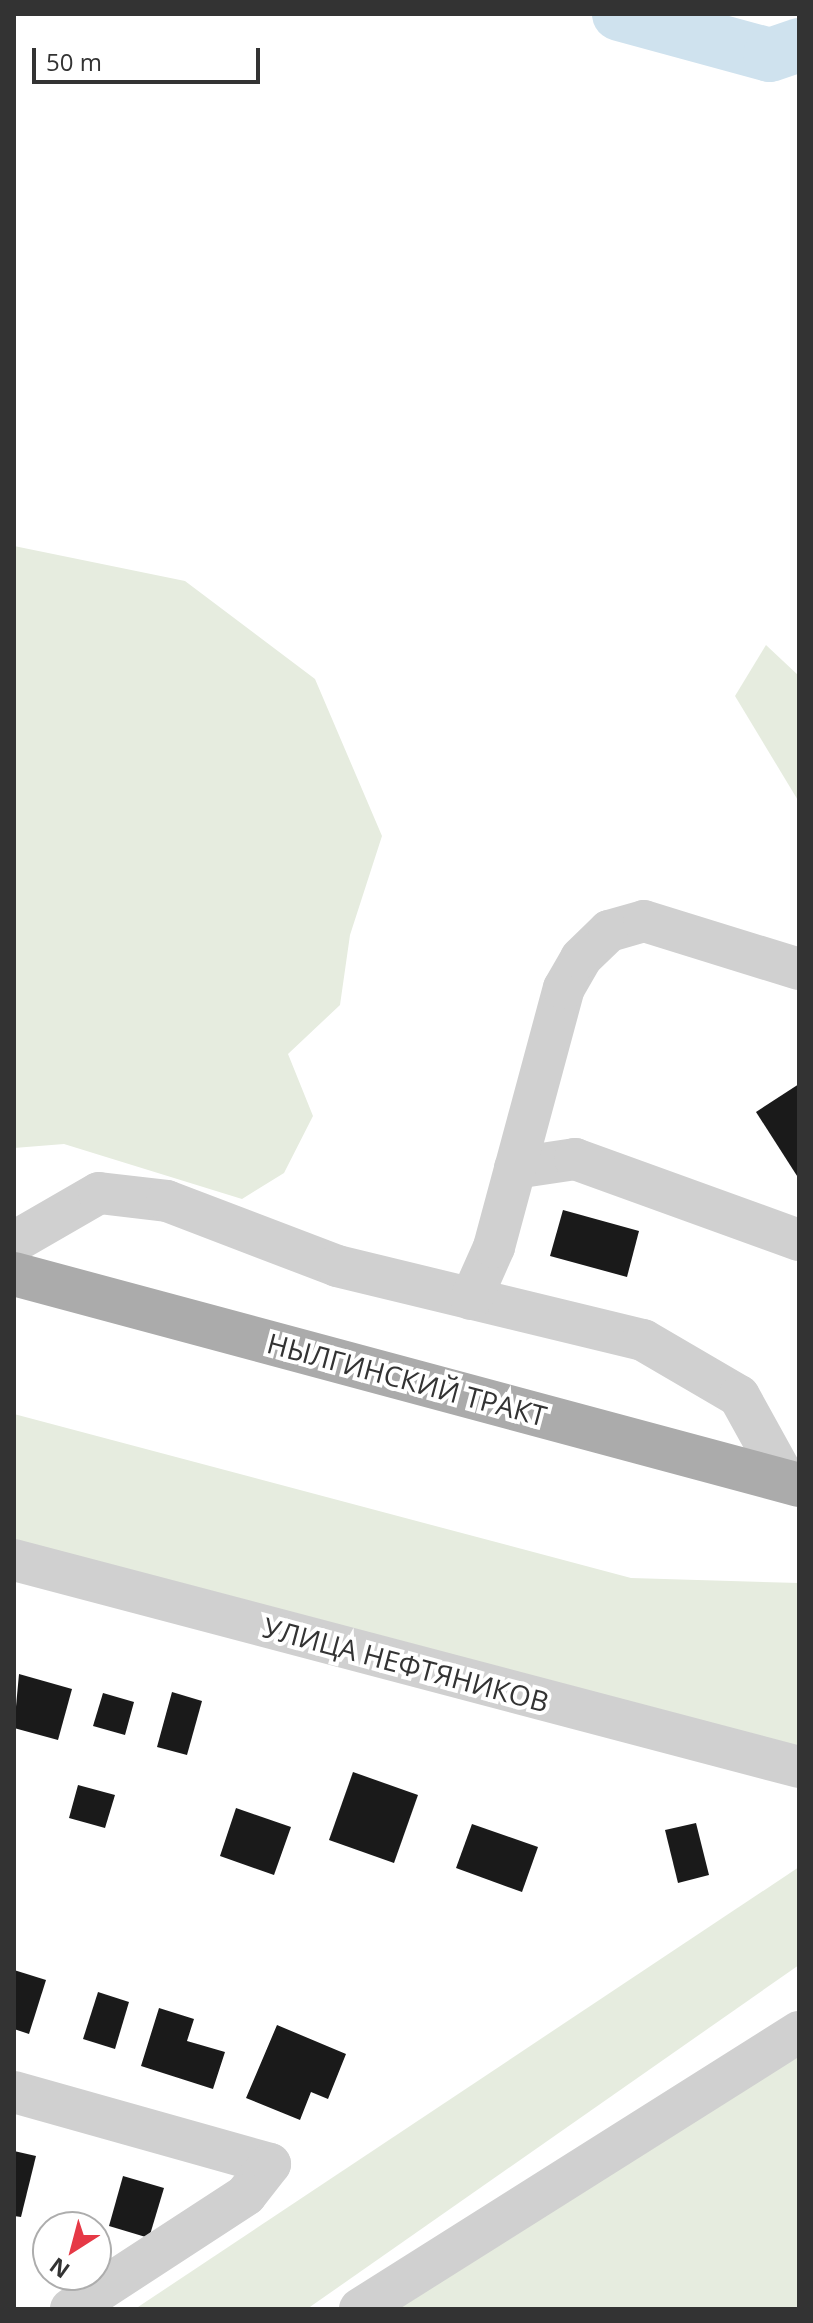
<!DOCTYPE html>
<html>
<head>
<meta charset="utf-8">
<style>
	body { margin:0 }
	#map { position:relative; width:813px; height:2323px; overflow:hidden; background:#fff; font-family:"Open Sans",sans-serif }
	div>[style] { position:absolute }
	.green>* { inset:0; background:#e6ecdf }
	.river>* { height:54px; margin:-27px; padding:0 27px; transform-origin:27px; border-radius:27px; background:#cfe2ee }
	.building>* { inset:0; background:#1a1a1a }
	.minor>* { height:42px; margin:-21px; padding:0 21px; transform-origin:21px; border-radius:21px; background:#d0d0d0 }
	.major>* { height:44px; margin:-22px; padding:0 22px; transform-origin:22px; border-radius:22px; background:#ababab }
	span { translate:-50% -50%; white-space:nowrap; text-align:center; line-height:1.15; -webkit-text-stroke:8px #fff; paint-order:stroke }
	.street-label { font-size:28px; color:#333 }
	.frame { position:absolute; inset:0; border:16px solid #333; pointer-events:none }
	.north { position:absolute; left:32px; top:2211px; width:80px; height:80px; box-sizing:border-box; background:#fff; border:2px solid #adadad; border-radius:50%; rotate:216deg; font-size:22px; font-weight:700; line-height:32px; text-align:center; color:#333 }
	.north::after { content:''; display:block; margin:auto; width:28px; height:36px; background:#e63946; clip-path:polygon(50% 0,100% 100%,50% 72%,0 100%) }
	.scale { position:absolute; left:32px; top:48px; width:228px; height:36px; box-sizing:border-box; border:4px solid #333; border-top:0; padding-left:10px; font-size:24px; line-height:28px; white-space:nowrap; color:#333; -webkit-text-stroke:6px #fff; paint-order:stroke }
</style>
</head>
<body>
<div id="map">
	<div class="green">
		<div style="clip-path:polygon(14px 546px,185px 581px,315px 679px,382px 836px,350px 935px,340px 1005px,288px 1054px,313px 1116px,284px 1173px,242px 1199px,64px 1144px,14px 1148px)"></div>
		<div style="clip-path:polygon(766px 645px,799px 676px,799px 802px,735px 696px)"></div>
		<div style="clip-path:polygon(14px 1414px,631px 1578px,799px 1583px,799px 1761px,14px 1553px)"></div>
		<div style="clip-path:polygon(799px 1867px,799px 1965px,307px 2309px,135px 2309px)"></div>
		<div style="clip-path:polygon(799px 2027px,799px 2309px,377px 2309px)"></div>
	</div>
	<div class="river">
		<div style="left:619px;top:14px;width:156px;rotate:15.2deg"></div>
		<div style="left:770px;top:55px;width:31px;rotate:-19deg"></div>
	</div>
	<div class="building">
		<div style="clip-path:polygon(799px 1084px,799px 1179px,756px 1112px)"></div>
		<div style="clip-path:polygon(563px 1210px,639px 1231px,627px 1277px,550px 1256px)"></div>
		<div style="clip-path:polygon(19px 1674px,72px 1689px,58px 1740px,14px 1728px)"></div>
		<div style="clip-path:polygon(172px 1692px,202px 1701px,187px 1755px,157px 1747px)"></div>
		<div style="clip-path:polygon(103px 1693px,134px 1702px,125px 1735px,93px 1726px)"></div>
		<div style="clip-path:polygon(353px 1772px,418px 1795px,394px 1863px,329px 1840px)"></div>
		<div style="clip-path:polygon(78px 1785px,115px 1795px,105px 1828px,69px 1818px)"></div>
		<div style="clip-path:polygon(236px 1808px,291px 1827px,274px 1875px,220px 1856px)"></div>
		<div style="clip-path:polygon(696px 1823px,709px 1875px,678px 1883px,665px 1830px)"></div>
		<div style="clip-path:polygon(472px 1824px,538px 1847px,522px 1892px,456px 1868px)"></div>
		<div style="clip-path:polygon(14px 1970px,46px 1980px,29px 2034px,14px 2029px)"></div>
		<div style="clip-path:polygon(98px 1992px,129px 2002px,115px 2049px,83px 2039px)"></div>
		<div style="clip-path:polygon(159px 2008px,194px 2019px,187px 2041px,225px 2052px,213px 2089px,141px 2066px)"></div>
		<div style="clip-path:polygon(277px 2025px,346px 2054px,328px 2099px,311px 2092px,300px 2120px,246px 2098px)"></div>
		<div style="clip-path:polygon(14px 2151px,36px 2156px,21px 2217px,14px 2216px)"></div>
		<div style="clip-path:polygon(123px 2176px,164px 2188px,149px 2238px,109px 2226px)"></div>
	</div>
	<div class="minor">
		<div style="left:515px;top:1168px;width:61px;rotate:-8.5deg"></div>
		<div style="left:575px;top:1159px;width:238px;rotate:19.9deg"></div>
		<div style="left:14px;top:1242px;width:98px;rotate:-30deg"></div>
		<div style="left:99px;top:1193px;width:68px;rotate:6.7deg"></div>
		<div style="left:167px;top:1201px;width:182px;rotate:20.9deg"></div>
		<div style="left:337px;top:1266px;width:315px;rotate:13.6deg"></div>
		<div style="left:643px;top:1340px;width:111px;rotate:30.3deg"></div>
		<div style="left:739px;top:1396px;width:97px;rotate:61.1deg"></div>
		<div style="left:471px;top:1299px;width:57px;rotate:-66.1deg"></div>
		<div style="left:494px;top:1247px;width:268px;rotate:-74.9deg"></div>
		<div style="left:564px;top:988px;width:34px;rotate:-60deg"></div>
		<div style="left:581px;top:958px;width:39px;rotate:-44deg"></div>
		<div style="left:609px;top:931px;width:36px;rotate:-16deg"></div>
		<div style="left:644px;top:921px;width:162px;rotate:17.2deg"></div>
		<div style="left:14px;top:1560px;width:812px;rotate:14.77deg"></div>
		<div style="left:14px;top:2092px;width:266px;rotate:15.7deg"></div>
		<div style="left:270px;top:2164px;width:39px;rotate:128deg"></div>
		<div style="left:246px;top:2195px;width:209px;rotate:146.9deg"></div>
		<div style="left:360px;top:2309px;width:519px;rotate:-32.25deg"></div>
	</div>
	<div class="major">
		<div style="left:14px;top:1274px;width:813px;rotate:15.04deg"></div>
	</div>
	<div class="street-label">
		<span style="left:407px;top:1379px;rotate:15deg">НЫЛГИНСКИЙ ТРАКТ</span>
		<span style="left:406px;top:1664px;rotate:15deg">УЛИЦА НЕФТЯНИКОВ</span>
	</div>
	<div class="frame"></div>
	<div class="north">N</div>
	<div class="scale">50 m</div>
</div>
</body>
</html>
